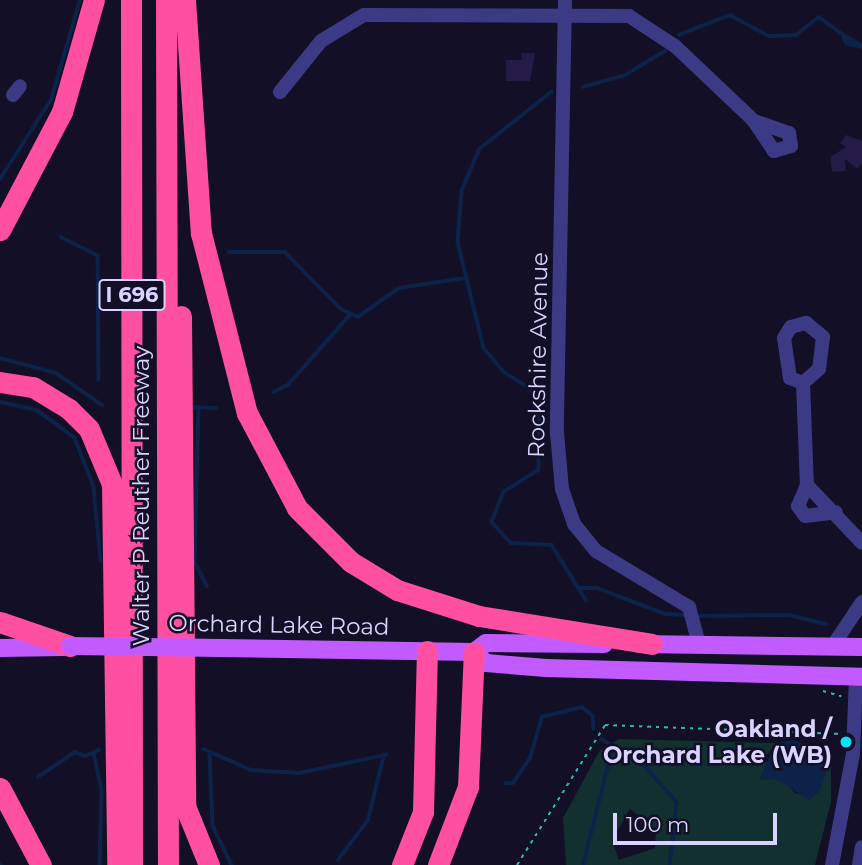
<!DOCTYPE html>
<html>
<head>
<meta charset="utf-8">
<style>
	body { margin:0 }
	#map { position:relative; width:862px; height:865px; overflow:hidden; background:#130f26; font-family:Montserrat,sans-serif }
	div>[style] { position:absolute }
	.green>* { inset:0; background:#12302f }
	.water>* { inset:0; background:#0c2248 }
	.stream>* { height:3.5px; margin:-1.75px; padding:0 1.75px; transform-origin:1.75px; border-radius:1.75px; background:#0c2248 }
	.building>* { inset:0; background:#241b47 }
	.path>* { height:2px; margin-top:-1px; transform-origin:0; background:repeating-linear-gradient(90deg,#2fb8b0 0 3.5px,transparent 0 8.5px) }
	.minor>* { height:14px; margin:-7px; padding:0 7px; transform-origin:7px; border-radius:7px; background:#3d3a85 }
	.major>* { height:18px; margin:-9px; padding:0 9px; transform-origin:9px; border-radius:9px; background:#c25bff }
	.highway>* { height:21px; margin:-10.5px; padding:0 10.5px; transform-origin:10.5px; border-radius:10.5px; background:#ff4fa3 }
	.major-bridge>* { height:18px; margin:-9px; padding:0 9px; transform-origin:9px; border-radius:9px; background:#c25bff }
	.dots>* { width:19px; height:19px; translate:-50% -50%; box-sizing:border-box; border:4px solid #130f26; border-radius:50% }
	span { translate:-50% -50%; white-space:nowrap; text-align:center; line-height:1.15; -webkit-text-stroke:5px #130f26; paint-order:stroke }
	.shield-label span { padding:2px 5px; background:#130f26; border:2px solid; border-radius:5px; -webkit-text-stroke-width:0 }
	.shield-label { font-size:21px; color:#d9d4ff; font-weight:700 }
	.street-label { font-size:23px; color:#d9d4ff }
	.poi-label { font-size:23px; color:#d9d4ff; font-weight:700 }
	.right { translate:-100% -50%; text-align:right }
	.scale { position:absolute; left:613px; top:813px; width:164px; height:32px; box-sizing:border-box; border:4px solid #d9d4ff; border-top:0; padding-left:9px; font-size:21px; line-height:24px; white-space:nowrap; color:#d9d4ff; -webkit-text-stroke:5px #130f26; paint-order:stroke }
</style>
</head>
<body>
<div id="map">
	<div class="green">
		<div style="clip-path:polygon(evenodd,619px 739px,776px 743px,764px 759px,796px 794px,828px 769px,831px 754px,831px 802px,815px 865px,566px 865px,563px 818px,600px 750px,619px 739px,630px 809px,656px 829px,655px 848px,619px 860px,612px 840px,630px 809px)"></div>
	</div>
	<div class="water">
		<div style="clip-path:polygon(838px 29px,862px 44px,862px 49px,845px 45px)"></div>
		<div style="clip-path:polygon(793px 740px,831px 754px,820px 791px,809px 800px,776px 779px,759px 780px,776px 743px)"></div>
	</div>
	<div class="stream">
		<div style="left:679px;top:35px;width:55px;rotate:-21.4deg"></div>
		<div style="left:730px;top:15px;width:44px;rotate:28.3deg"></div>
		<div style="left:769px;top:36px;width:27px;rotate:-2deg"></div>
		<div style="left:796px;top:35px;width:29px;rotate:-38deg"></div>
		<div style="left:819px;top:17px;width:27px;rotate:36deg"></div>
		<div style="left:583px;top:87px;width:44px;rotate:-15.9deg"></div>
		<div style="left:625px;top:75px;width:47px;rotate:-31deg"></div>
		<div style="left:552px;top:92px;width:92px;rotate:141.6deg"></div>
		<div style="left:480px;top:149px;width:46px;rotate:113.2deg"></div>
		<div style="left:462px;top:191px;width:51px;rotate:94.5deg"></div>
		<div style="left:458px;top:242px;width:109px;rotate:76.2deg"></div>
		<div style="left:484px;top:348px;width:31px;rotate:50deg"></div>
		<div style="left:504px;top:372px;width:32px;rotate:32deg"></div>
		<div style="left:531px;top:389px;width:22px;rotate:66deg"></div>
		<div style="left:540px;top:409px;width:61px;rotate:90.9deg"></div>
		<div style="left:539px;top:470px;width:41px;rotate:147.8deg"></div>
		<div style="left:504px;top:492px;width:32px;rotate:112deg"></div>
		<div style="left:492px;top:522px;width:28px;rotate:48deg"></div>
		<div style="left:511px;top:543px;width:41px;rotate:2.8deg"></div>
		<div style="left:552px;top:545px;width:65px;rotate:58.3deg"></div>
		<div style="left:0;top:179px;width:94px;rotate:-57.2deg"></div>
		<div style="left:51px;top:100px;width:104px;rotate:-73.8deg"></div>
		<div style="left:61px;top:237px;width:42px;rotate:26.6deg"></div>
		<div style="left:229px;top:252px;width:56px"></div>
		<div style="left:285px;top:252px;width:80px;rotate:45.5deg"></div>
		<div style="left:341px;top:309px;width:19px;rotate:25deg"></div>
		<div style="left:358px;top:317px;width:50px;rotate:-35.3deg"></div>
		<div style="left:399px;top:288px;width:66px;rotate:-8.7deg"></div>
		<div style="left:98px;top:256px;width:124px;rotate:89.5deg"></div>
		<div style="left:0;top:358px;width:58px;rotate:15deg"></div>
		<div style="left:56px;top:373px;width:56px;rotate:34.8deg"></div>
		<div style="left:273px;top:392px;width:17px;rotate:-25deg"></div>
		<div style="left:288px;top:385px;width:94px;rotate:-48.5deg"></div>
		<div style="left:0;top:402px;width:38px;rotate:12deg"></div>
		<div style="left:37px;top:410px;width:47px;rotate:36.4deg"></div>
		<div style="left:75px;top:438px;width:53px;rotate:68.8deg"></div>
		<div style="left:94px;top:487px;width:74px;rotate:84.6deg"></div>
		<div style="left:190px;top:407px;width:26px;rotate:2deg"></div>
		<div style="left:199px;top:407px;width:155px;rotate:91.5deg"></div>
		<div style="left:195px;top:562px;width:27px;rotate:63deg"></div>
		<div style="left:578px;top:588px;width:19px"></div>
		<div style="left:597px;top:588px;width:73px;rotate:20.9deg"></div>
		<div style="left:665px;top:614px;width:21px;rotate:3deg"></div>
		<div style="left:697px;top:616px;width:92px;rotate:-0.6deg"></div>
		<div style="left:789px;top:615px;width:38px;rotate:14deg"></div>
		<div style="left:602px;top:739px;width:49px;rotate:31.8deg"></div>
		<div style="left:644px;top:765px;width:50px;rotate:48.3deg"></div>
		<div style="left:677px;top:802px;width:63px;rotate:96.3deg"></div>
		<div style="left:204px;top:749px;width:51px;rotate:24.1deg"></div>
		<div style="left:251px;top:770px;width:48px;rotate:3.6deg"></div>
		<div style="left:299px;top:773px;width:89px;rotate:-11.7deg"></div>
		<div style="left:94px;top:753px;width:39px;rotate:78deg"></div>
		<div style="left:102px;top:791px;width:74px;rotate:91.5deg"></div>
		<div style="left:210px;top:754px;width:72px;rotate:87.6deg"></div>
		<div style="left:213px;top:826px;width:43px;rotate:64deg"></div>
		<div style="left:38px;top:777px;width:45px;rotate:-34deg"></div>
		<div style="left:75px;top:752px;width:11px;rotate:22deg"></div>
		<div style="left:85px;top:756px;width:15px;rotate:-23deg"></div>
		<div style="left:506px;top:783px;width:7px"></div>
		<div style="left:513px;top:783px;width:30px;rotate:-56deg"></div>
		<div style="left:530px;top:758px;width:43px;rotate:-73.7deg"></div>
		<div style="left:542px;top:717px;width:41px;rotate:-14deg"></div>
		<div style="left:582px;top:707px;width:14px;rotate:39deg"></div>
		<div style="left:593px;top:716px;width:13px;rotate:86deg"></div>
		<div style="left:338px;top:860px;width:50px;rotate:-53.1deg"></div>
		<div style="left:368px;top:820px;width:67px;rotate:-76.2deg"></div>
		<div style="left:0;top:864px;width:1px;rotate:45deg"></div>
		<div style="left:583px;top:865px;width:123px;rotate:-75.9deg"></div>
	</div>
	<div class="building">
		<div style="clip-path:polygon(522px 53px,535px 53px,530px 81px,506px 81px,506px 60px,522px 60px)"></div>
		<div style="clip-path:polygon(846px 135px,862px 141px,862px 163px,857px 169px,845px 159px,846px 171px,832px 172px,830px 157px,846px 147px,840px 143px)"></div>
	</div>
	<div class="path">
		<div style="left:823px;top:691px;width:19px;rotate:16deg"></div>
		<div style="left:517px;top:865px;width:165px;rotate:-57.8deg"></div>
		<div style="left:605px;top:725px;width:237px;rotate:2.2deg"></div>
	</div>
	<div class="minor">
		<div style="left:565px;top:0;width:433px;rotate:91.1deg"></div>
		<div style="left:557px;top:433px;width:56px;rotate:84.9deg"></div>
		<div style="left:562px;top:489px;width:37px;rotate:71deg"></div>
		<div style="left:574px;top:524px;width:35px;rotate:51deg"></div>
		<div style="left:596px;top:551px;width:109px;rotate:31.1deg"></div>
		<div style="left:689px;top:607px;width:39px;rotate:75deg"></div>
		<div style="left:280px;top:92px;width:65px;rotate:-51.2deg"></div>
		<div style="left:321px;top:41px;width:50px;rotate:-31.2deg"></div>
		<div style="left:364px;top:15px;width:265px;rotate:0.2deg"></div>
		<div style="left:629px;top:16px;width:55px;rotate:33.1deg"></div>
		<div style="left:675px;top:46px;width:109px;rotate:43.5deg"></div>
		<div style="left:754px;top:121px;width:37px;rotate:19deg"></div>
		<div style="left:789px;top:133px;width:13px;rotate:81deg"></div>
		<div style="left:791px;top:146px;width:18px;rotate:164deg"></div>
		<div style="left:774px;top:151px;width:36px;rotate:-124deg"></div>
		<div style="left:13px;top:95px;width:11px;rotate:-52deg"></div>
		<div style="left:806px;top:323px;width:22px;rotate:39deg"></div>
		<div style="left:823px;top:337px;width:32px;rotate:97deg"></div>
		<div style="left:819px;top:369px;width:21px;rotate:139deg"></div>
		<div style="left:803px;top:383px;width:14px;rotate:-159deg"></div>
		<div style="left:790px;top:378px;width:40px;rotate:-98.5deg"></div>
		<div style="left:784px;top:338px;width:13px;rotate:-58deg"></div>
		<div style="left:791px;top:327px;width:16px;rotate:-15deg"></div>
		<div style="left:803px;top:383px;width:102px;rotate:87.8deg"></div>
		<div style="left:807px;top:485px;width:80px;rotate:46.5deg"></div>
		<div style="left:807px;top:485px;width:23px;rotate:113deg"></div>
		<div style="left:798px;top:506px;width:12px;rotate:55deg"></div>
		<div style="left:805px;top:516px;width:31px;rotate:-7deg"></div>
		<div style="left:832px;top:647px;width:54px;rotate:-56.3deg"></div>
		<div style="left:832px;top:865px;width:113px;rotate:-79.3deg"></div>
		<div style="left:853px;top:754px;width:77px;rotate:-87.8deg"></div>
		<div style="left:859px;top:865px;width:18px;rotate:-81deg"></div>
	</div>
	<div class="major">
		<div style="left:639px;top:644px;width:223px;rotate:0.8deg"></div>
		<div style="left:0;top:648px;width:63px;rotate:-0.9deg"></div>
		<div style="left:222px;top:648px;width:252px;rotate:0.9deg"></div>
		<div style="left:474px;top:652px;width:15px;rotate:-37deg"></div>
		<div style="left:486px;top:643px;width:118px;rotate:0.5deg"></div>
		<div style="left:474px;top:652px;width:16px;rotate:43deg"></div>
		<div style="left:486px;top:663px;width:60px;rotate:4.8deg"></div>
		<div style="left:546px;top:668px;width:316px;rotate:1.6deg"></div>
	</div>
	<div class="highway">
		<div style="left:131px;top:0;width:865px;rotate:89.93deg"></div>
		<div style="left:166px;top:0;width:865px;rotate:89.87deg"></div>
		<div style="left:185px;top:0;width:234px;rotate:86.1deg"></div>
		<div style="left:201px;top:233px;width:186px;rotate:75.7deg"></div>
		<div style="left:247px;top:413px;width:107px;rotate:62.2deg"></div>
		<div style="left:297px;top:508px;width:76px;rotate:45deg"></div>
		<div style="left:351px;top:562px;width:54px;rotate:31.3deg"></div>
		<div style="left:397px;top:590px;width:86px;rotate:17.6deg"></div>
		<div style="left:479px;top:616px;width:175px;rotate:9.2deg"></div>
		<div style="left:0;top:230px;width:133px;rotate:-62.3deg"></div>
		<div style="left:62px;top:112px;width:116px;rotate:-74.1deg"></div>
		<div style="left:181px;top:316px;width:490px;rotate:89.5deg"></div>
		<div style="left:185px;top:806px;width:64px;rotate:67.9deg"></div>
		<div style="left:0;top:382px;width:33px;rotate:9deg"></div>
		<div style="left:33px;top:387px;width:42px;rotate:31.4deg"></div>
		<div style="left:69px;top:409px;width:28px;rotate:45deg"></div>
		<div style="left:89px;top:429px;width:60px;rotate:67.3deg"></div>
		<div style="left:112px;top:484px;width:381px;rotate:89.2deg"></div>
		<div style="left:0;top:622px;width:74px;rotate:18.9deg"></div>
		<div style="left:0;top:788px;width:87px;rotate:62deg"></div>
		<div style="left:402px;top:865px;width:57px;rotate:-68.4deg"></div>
		<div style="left:423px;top:812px;width:161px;rotate:-88.6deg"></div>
		<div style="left:438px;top:865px;width:84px;rotate:-69deg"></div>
		<div style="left:468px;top:787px;width:135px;rotate:-87.5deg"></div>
	</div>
	<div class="major-bridge">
		<div style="left:70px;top:646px;width:152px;rotate:0.8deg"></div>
	</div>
	<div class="dots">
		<div style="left:846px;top:742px;background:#00e5ff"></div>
	</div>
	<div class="shield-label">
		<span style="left:132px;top:295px">I 696</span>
	</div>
	<div class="street-label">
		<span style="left:538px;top:355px;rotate:-89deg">Rockshire Avenue</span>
		<span style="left:141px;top:496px;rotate:-90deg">Walter P Reuther Freeway</span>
		<span style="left:279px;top:625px;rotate:1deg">Orchard Lake Road</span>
	</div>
	<div class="poi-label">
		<span class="right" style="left:832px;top:742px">Oakland /<br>Orchard Lake (WB)</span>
	</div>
	<div class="scale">100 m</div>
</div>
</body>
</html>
